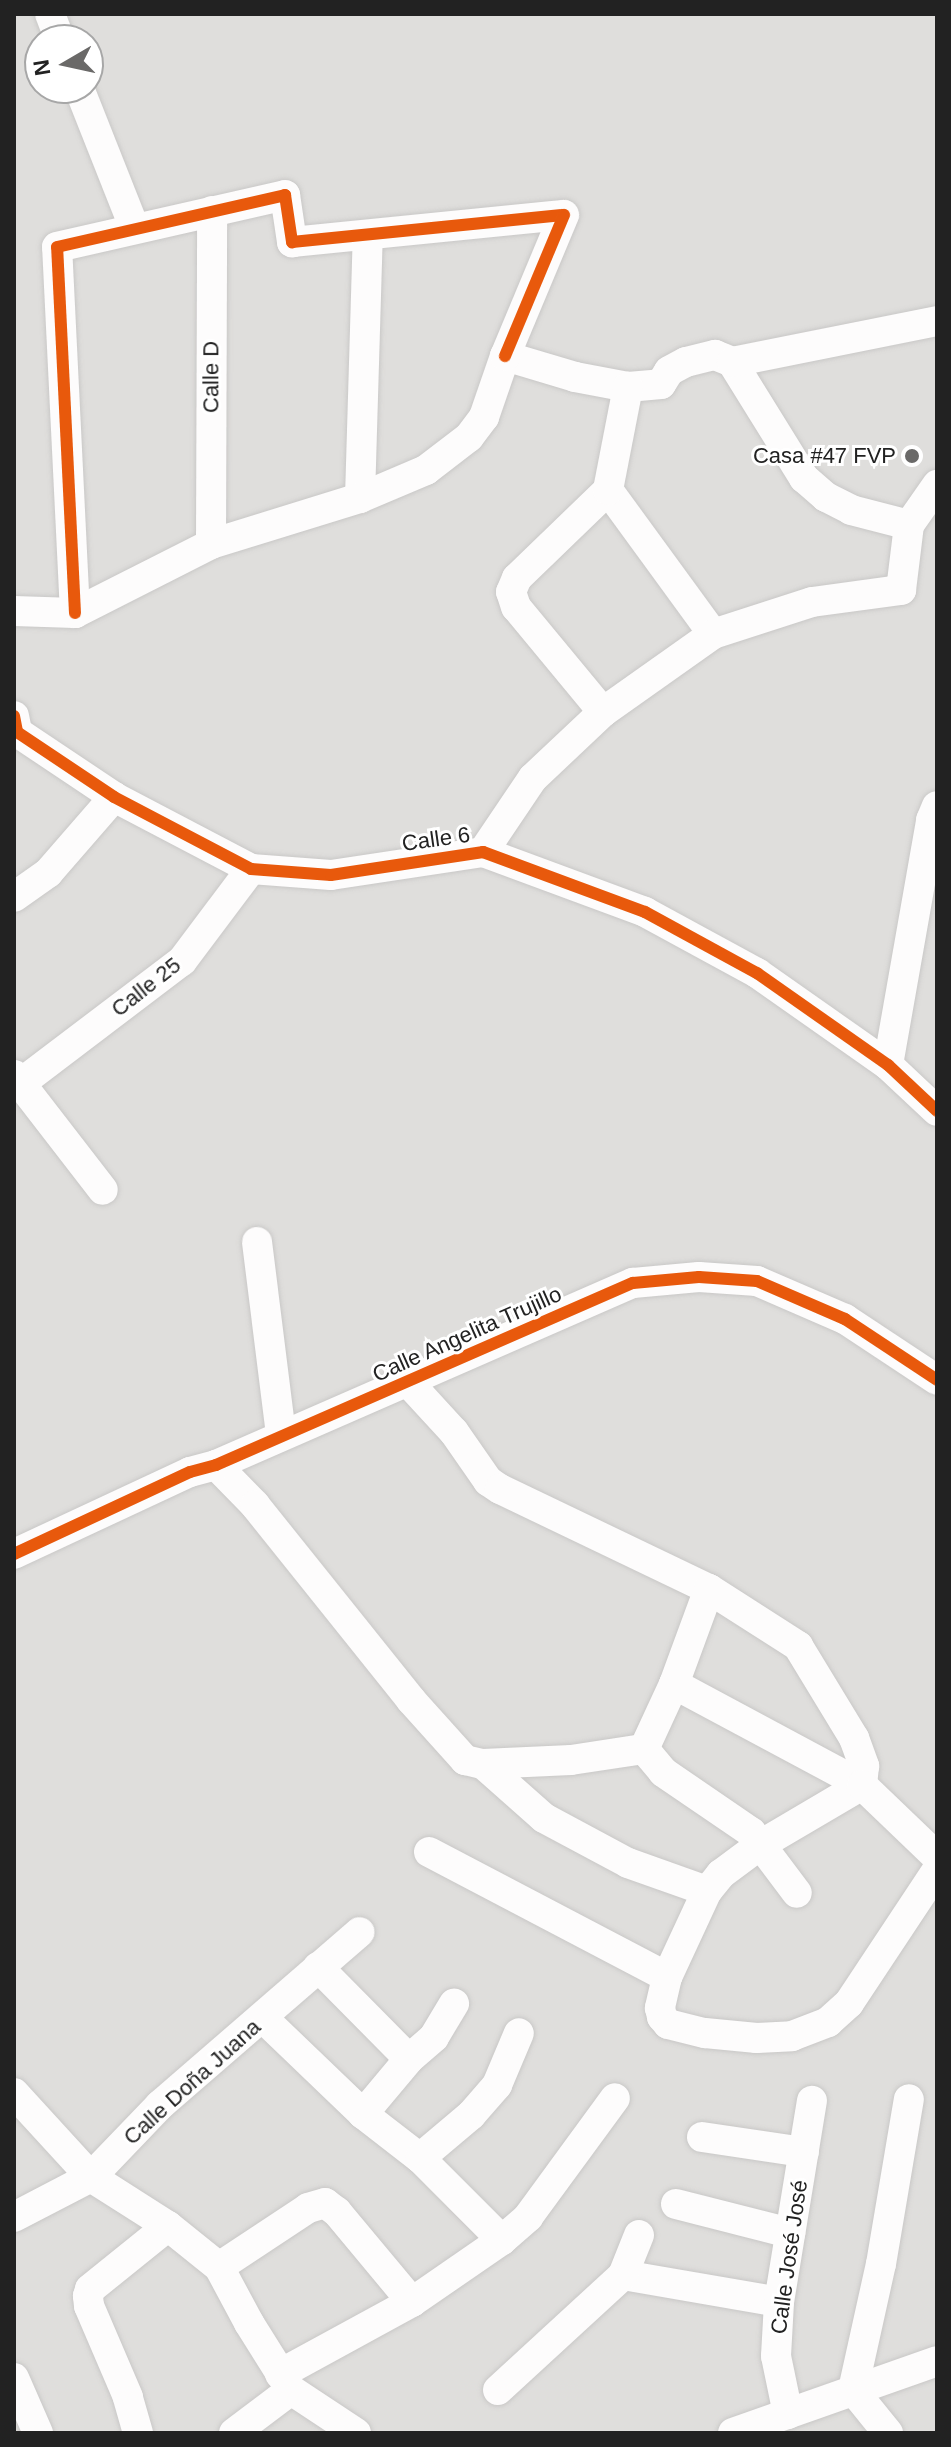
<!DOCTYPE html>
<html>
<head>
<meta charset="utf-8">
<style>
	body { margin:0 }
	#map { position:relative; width:951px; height:2447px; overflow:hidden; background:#f0eeeb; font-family:Arial,sans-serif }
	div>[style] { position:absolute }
	.residential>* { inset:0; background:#dfdedc }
	.roads { filter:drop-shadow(0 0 2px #c9c8c7) drop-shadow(0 0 2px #c9c8c7) }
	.minor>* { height:30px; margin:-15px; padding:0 15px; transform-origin:15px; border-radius:15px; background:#fdfcfc }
	.cycleway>* { height:12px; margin:-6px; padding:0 6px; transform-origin:6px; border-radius:6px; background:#e8590c }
	.dots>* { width:22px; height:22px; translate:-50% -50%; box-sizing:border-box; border:4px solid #fff; border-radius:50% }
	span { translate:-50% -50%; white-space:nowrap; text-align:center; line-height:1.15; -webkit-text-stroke:6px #fff; paint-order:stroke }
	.street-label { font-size:22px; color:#222 }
	.poi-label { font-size:22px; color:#222 }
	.right { translate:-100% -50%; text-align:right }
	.frame { position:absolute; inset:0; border:16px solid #222; pointer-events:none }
	.north { position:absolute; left:24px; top:24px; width:80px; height:80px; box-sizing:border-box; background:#fff; border:2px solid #a7a7a7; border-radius:50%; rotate:261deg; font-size:22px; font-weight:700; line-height:32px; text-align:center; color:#222 }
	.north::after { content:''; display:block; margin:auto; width:28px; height:36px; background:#6a6968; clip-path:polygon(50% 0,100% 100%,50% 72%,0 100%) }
</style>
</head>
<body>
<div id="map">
	<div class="residential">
		<div style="clip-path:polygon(evenodd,14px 14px,937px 14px,937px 2433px,14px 2433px,14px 14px,40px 40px,88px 40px,88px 88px,40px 88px,40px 40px)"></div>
	</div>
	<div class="roads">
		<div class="minor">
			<div style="left:50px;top:14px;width:28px;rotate:69deg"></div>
			<div style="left:79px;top:88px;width:149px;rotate:68.4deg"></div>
			<div style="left:732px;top:362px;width:137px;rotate:58.2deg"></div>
			<div style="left:804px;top:478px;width:29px;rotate:41deg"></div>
			<div style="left:826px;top:497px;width:28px;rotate:27deg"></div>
			<div style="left:851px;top:510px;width:60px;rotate:14.5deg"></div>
			<div style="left:909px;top:525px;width:49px;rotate:-55deg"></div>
			<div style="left:608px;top:490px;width:178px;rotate:53.9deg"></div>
			<div style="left:360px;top:498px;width:263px;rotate:-88.3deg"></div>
			<div style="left:211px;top:544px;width:333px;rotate:-89.8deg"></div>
			<div style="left:14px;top:611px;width:61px;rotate:1.9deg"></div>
			<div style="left:75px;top:613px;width:153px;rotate:-26.9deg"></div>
			<div style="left:211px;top:544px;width:156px;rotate:-17.2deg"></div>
			<div style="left:360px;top:498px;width:72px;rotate:-23deg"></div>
			<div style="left:426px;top:470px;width:54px;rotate:-37.5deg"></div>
			<div style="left:469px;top:437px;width:25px;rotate:-53deg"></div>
			<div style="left:484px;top:417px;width:65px;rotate:-71deg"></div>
			<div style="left:505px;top:356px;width:73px;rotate:16.7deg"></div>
			<div style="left:575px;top:377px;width:54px;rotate:10.7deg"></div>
			<div style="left:628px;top:387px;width:33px;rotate:-5deg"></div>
			<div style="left:661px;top:384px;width:15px;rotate:-58deg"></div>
			<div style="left:669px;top:371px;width:19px;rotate:-28deg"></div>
			<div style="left:686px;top:362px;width:30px;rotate:-14deg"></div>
			<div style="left:715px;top:355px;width:18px;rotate:22deg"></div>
			<div style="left:732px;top:362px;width:209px;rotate:-11.3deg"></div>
			<div style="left:75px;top:613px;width:366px;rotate:-92.8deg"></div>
			<div style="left:57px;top:247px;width:234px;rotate:-12.8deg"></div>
			<div style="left:285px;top:195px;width:48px;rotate:81.5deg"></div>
			<div style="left:292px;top:242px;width:273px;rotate:-5.7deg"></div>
			<div style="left:564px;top:215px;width:153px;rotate:112.7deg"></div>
			<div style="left:603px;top:712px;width:136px;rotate:-129.6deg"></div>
			<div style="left:516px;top:607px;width:16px;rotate:-108deg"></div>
			<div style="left:511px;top:592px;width:15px;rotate:-67deg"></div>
			<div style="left:517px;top:578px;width:127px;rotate:-44deg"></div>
			<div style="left:608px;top:490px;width:105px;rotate:-79deg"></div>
			<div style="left:14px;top:716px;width:16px;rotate:79deg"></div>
			<div style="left:17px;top:732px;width:117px;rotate:33.8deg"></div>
			<div style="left:114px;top:797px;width:155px;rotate:27.7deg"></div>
			<div style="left:251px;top:869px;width:80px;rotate:4.3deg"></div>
			<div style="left:331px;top:875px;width:154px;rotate:-8.6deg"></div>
			<div style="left:483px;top:852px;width:173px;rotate:20.3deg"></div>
			<div style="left:645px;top:912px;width:128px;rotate:28.6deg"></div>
			<div style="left:757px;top:973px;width:160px;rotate:35.1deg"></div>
			<div style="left:888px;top:1065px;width:67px;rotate:43.2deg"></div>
			<div style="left:483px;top:852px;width:89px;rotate:-56deg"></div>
			<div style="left:533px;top:778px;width:96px;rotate:-43.3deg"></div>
			<div style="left:603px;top:712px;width:135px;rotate:-35.3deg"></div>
			<div style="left:713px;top:634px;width:104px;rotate:-17.9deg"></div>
			<div style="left:812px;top:602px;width:90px;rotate:-7.7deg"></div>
			<div style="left:901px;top:590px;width:65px;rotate:-83deg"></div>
			<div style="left:14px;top:897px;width:42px;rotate:-35.2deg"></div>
			<div style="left:48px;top:873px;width:101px;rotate:-49deg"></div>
			<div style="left:888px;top:1065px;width:249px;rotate:-80deg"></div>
			<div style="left:931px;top:820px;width:15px;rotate:-67deg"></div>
			<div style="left:14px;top:1075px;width:145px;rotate:52.3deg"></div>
			<div style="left:21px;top:1083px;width:202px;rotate:-37.2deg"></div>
			<div style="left:182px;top:961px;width:115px;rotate:-53.1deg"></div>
			<div style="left:257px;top:1242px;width:194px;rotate:82.9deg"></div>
			<div style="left:408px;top:1382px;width:68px;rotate:47.4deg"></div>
			<div style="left:454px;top:1432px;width:60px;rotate:55.2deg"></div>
			<div style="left:488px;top:1481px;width:14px;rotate:34deg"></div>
			<div style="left:500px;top:1489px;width:232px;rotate:25.6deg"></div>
			<div style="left:709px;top:1589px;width:101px;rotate:110.2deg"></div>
			<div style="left:674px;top:1684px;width:72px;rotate:114.8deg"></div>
			<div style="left:644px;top:1749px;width:30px;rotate:50deg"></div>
			<div style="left:663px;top:1772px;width:107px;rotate:34.3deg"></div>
			<div style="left:751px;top:1832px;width:76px;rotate:53deg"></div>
			<div style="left:216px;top:1465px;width:56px;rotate:45.7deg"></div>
			<div style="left:255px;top:1505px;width:250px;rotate:51.3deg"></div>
			<div style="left:411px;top:1700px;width:81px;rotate:48deg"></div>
			<div style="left:465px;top:1760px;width:18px;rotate:13deg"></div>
			<div style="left:483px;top:1764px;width:88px;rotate:-2.6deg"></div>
			<div style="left:571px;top:1760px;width:74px;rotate:-8.6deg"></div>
			<div style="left:14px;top:1554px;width:194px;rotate:-25deg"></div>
			<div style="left:190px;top:1472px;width:27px;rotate:-15deg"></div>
			<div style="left:216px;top:1465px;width:455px;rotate:-23.6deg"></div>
			<div style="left:633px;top:1283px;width:66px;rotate:-5.2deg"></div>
			<div style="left:699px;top:1277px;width:58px;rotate:3.9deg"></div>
			<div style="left:757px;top:1281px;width:96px;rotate:23.4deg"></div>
			<div style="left:845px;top:1319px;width:110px;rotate:33.5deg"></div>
			<div style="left:709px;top:1589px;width:106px;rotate:32.6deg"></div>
			<div style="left:798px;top:1646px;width:108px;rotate:58.7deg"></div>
			<div style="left:854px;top:1738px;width:30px;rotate:70deg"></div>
			<div style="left:864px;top:1766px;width:19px;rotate:96deg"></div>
			<div style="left:862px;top:1785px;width:118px;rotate:149.5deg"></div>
			<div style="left:760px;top:1845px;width:49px;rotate:143.4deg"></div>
			<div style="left:721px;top:1874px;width:22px;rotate:129deg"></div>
			<div style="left:707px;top:1891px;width:95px;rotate:114.9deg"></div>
			<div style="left:667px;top:1977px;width:32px;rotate:103deg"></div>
			<div style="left:660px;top:2008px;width:9px;rotate:77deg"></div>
			<div style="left:662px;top:2017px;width:9px;rotate:49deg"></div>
			<div style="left:668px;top:2024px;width:38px;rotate:14deg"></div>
			<div style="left:705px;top:2033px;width:52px;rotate:5.5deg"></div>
			<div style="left:757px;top:2038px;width:35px;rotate:-3deg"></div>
			<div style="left:792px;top:2036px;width:39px;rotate:-21deg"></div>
			<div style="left:828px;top:2022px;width:28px;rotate:-42deg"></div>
			<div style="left:849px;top:2003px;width:159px;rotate:-56.5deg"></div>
			<div style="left:674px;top:1684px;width:213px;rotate:28.2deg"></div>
			<div style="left:862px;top:1785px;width:104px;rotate:43.8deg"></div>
			<div style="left:483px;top:1764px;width:81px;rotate:41.5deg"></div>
			<div style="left:544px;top:1818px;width:95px;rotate:28.2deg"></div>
			<div style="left:628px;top:1863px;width:84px;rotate:19.5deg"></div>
			<div style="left:429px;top:1852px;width:269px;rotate:27.7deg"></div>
			<div style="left:318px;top:1967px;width:129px;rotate:45.3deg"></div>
			<div style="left:263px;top:2018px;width:139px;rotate:43.8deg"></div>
			<div style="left:363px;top:2114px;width:72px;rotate:37.7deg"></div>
			<div style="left:420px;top:2158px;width:116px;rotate:45deg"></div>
			<div style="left:14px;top:2093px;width:114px;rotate:47.5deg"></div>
			<div style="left:91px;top:2177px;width:91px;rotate:32.5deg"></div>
			<div style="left:168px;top:2226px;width:65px;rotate:38.8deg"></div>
			<div style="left:219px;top:2267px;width:64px;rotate:61.8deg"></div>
			<div style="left:249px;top:2323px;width:79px;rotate:57.9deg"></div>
			<div style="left:291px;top:2390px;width:78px;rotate:33.5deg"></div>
			<div style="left:363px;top:2114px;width:72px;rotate:-50.1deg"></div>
			<div style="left:409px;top:2059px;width:33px;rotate:-41deg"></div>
			<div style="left:434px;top:2037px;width:39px;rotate:-59deg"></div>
			<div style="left:702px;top:2137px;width:103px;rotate:8.4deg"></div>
			<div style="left:420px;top:2158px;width:67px;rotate:-40.1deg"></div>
			<div style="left:471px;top:2115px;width:40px;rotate:-49deg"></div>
			<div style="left:497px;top:2085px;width:56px;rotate:-67.1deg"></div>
			<div style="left:676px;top:2204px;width:118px;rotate:14.3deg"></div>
			<div style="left:14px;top:2217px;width:87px;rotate:-27.5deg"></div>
			<div style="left:91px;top:2177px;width:100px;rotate:-46.2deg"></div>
			<div style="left:160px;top:2105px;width:264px;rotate:-40.9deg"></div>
			<div style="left:219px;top:2267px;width:107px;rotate:-33.5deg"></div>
			<div style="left:308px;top:2208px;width:18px;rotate:-16deg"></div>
			<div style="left:325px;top:2203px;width:15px;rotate:37deg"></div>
			<div style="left:337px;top:2212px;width:117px;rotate:50.2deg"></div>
			<div style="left:623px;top:2275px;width:158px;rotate:9.8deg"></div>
			<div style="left:280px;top:2374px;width:150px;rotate:-28.6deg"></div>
			<div style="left:412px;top:2302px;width:109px;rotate:-34.6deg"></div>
			<div style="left:502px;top:2240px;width:35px;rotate:-41deg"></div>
			<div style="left:528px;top:2217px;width:147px;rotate:-53.8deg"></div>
			<div style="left:14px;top:2378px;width:60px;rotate:66.4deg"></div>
			<div style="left:498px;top:2390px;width:170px;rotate:-42.6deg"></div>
			<div style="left:623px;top:2275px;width:43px;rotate:-68.2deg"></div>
			<div style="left:788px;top:2414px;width:59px;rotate:-101.7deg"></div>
			<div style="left:776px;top:2356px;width:54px;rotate:-86.8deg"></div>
			<div style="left:779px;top:2302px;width:204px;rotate:-80.7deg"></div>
			<div style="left:138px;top:2433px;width:37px;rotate:-106deg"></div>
			<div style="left:128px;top:2397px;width:99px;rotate:-113.2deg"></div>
			<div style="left:89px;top:2306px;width:10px;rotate:-96deg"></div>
			<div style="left:88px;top:2296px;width:7px;rotate:-74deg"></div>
			<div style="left:90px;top:2289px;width:100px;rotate:-38.9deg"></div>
			<div style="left:234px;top:2433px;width:71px;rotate:-37deg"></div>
			<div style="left:733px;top:2433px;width:216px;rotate:-19.4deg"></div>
			<div style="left:888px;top:2433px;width:55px;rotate:-129.1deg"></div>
			<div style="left:853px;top:2390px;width:129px;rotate:-77.5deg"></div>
			<div style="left:881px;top:2264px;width:167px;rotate:-80.4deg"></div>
		</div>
	</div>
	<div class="cycleway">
		<div style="left:75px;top:613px;width:366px;rotate:-92.8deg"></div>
		<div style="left:57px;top:247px;width:234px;rotate:-12.8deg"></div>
		<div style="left:285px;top:195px;width:48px;rotate:81.5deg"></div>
		<div style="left:292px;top:242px;width:273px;rotate:-5.7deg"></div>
		<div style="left:564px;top:215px;width:153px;rotate:112.7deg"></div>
		<div style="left:14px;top:716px;width:16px;rotate:79deg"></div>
		<div style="left:17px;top:732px;width:117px;rotate:33.8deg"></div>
		<div style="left:114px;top:797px;width:155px;rotate:27.7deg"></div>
		<div style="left:251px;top:869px;width:80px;rotate:4.3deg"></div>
		<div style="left:331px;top:875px;width:154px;rotate:-8.6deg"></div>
		<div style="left:483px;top:852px;width:173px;rotate:20.3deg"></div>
		<div style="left:645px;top:912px;width:128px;rotate:28.6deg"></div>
		<div style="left:757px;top:973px;width:160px;rotate:35.1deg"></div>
		<div style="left:888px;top:1065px;width:67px;rotate:43.2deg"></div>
		<div style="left:14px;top:1554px;width:194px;rotate:-25deg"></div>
		<div style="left:190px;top:1472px;width:27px;rotate:-15deg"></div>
		<div style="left:216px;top:1465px;width:455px;rotate:-23.6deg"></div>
		<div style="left:633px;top:1283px;width:66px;rotate:-5.2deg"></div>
		<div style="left:699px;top:1277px;width:58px;rotate:3.9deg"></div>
		<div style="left:757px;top:1281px;width:96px;rotate:23.4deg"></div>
		<div style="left:845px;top:1319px;width:110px;rotate:33.5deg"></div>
	</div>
	<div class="dots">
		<div style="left:912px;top:456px;background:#6a6968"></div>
	</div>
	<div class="street-label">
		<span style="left:211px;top:377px;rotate:-90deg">Calle D</span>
		<span style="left:436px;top:839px;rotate:-8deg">Calle 6</span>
		<span style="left:146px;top:987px;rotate:-38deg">Calle 25</span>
		<span style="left:467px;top:1334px;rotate:-24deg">Calle Angelita Trujillo</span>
		<span style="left:192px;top:2082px;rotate:-42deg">Calle Doña Juana</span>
		<span style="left:789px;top:2257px;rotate:-82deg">Calle José José</span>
	</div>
	<div class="poi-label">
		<span class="right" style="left:896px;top:456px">Casa #47 FVP</span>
	</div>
	<div class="frame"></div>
	<div class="north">N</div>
</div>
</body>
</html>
